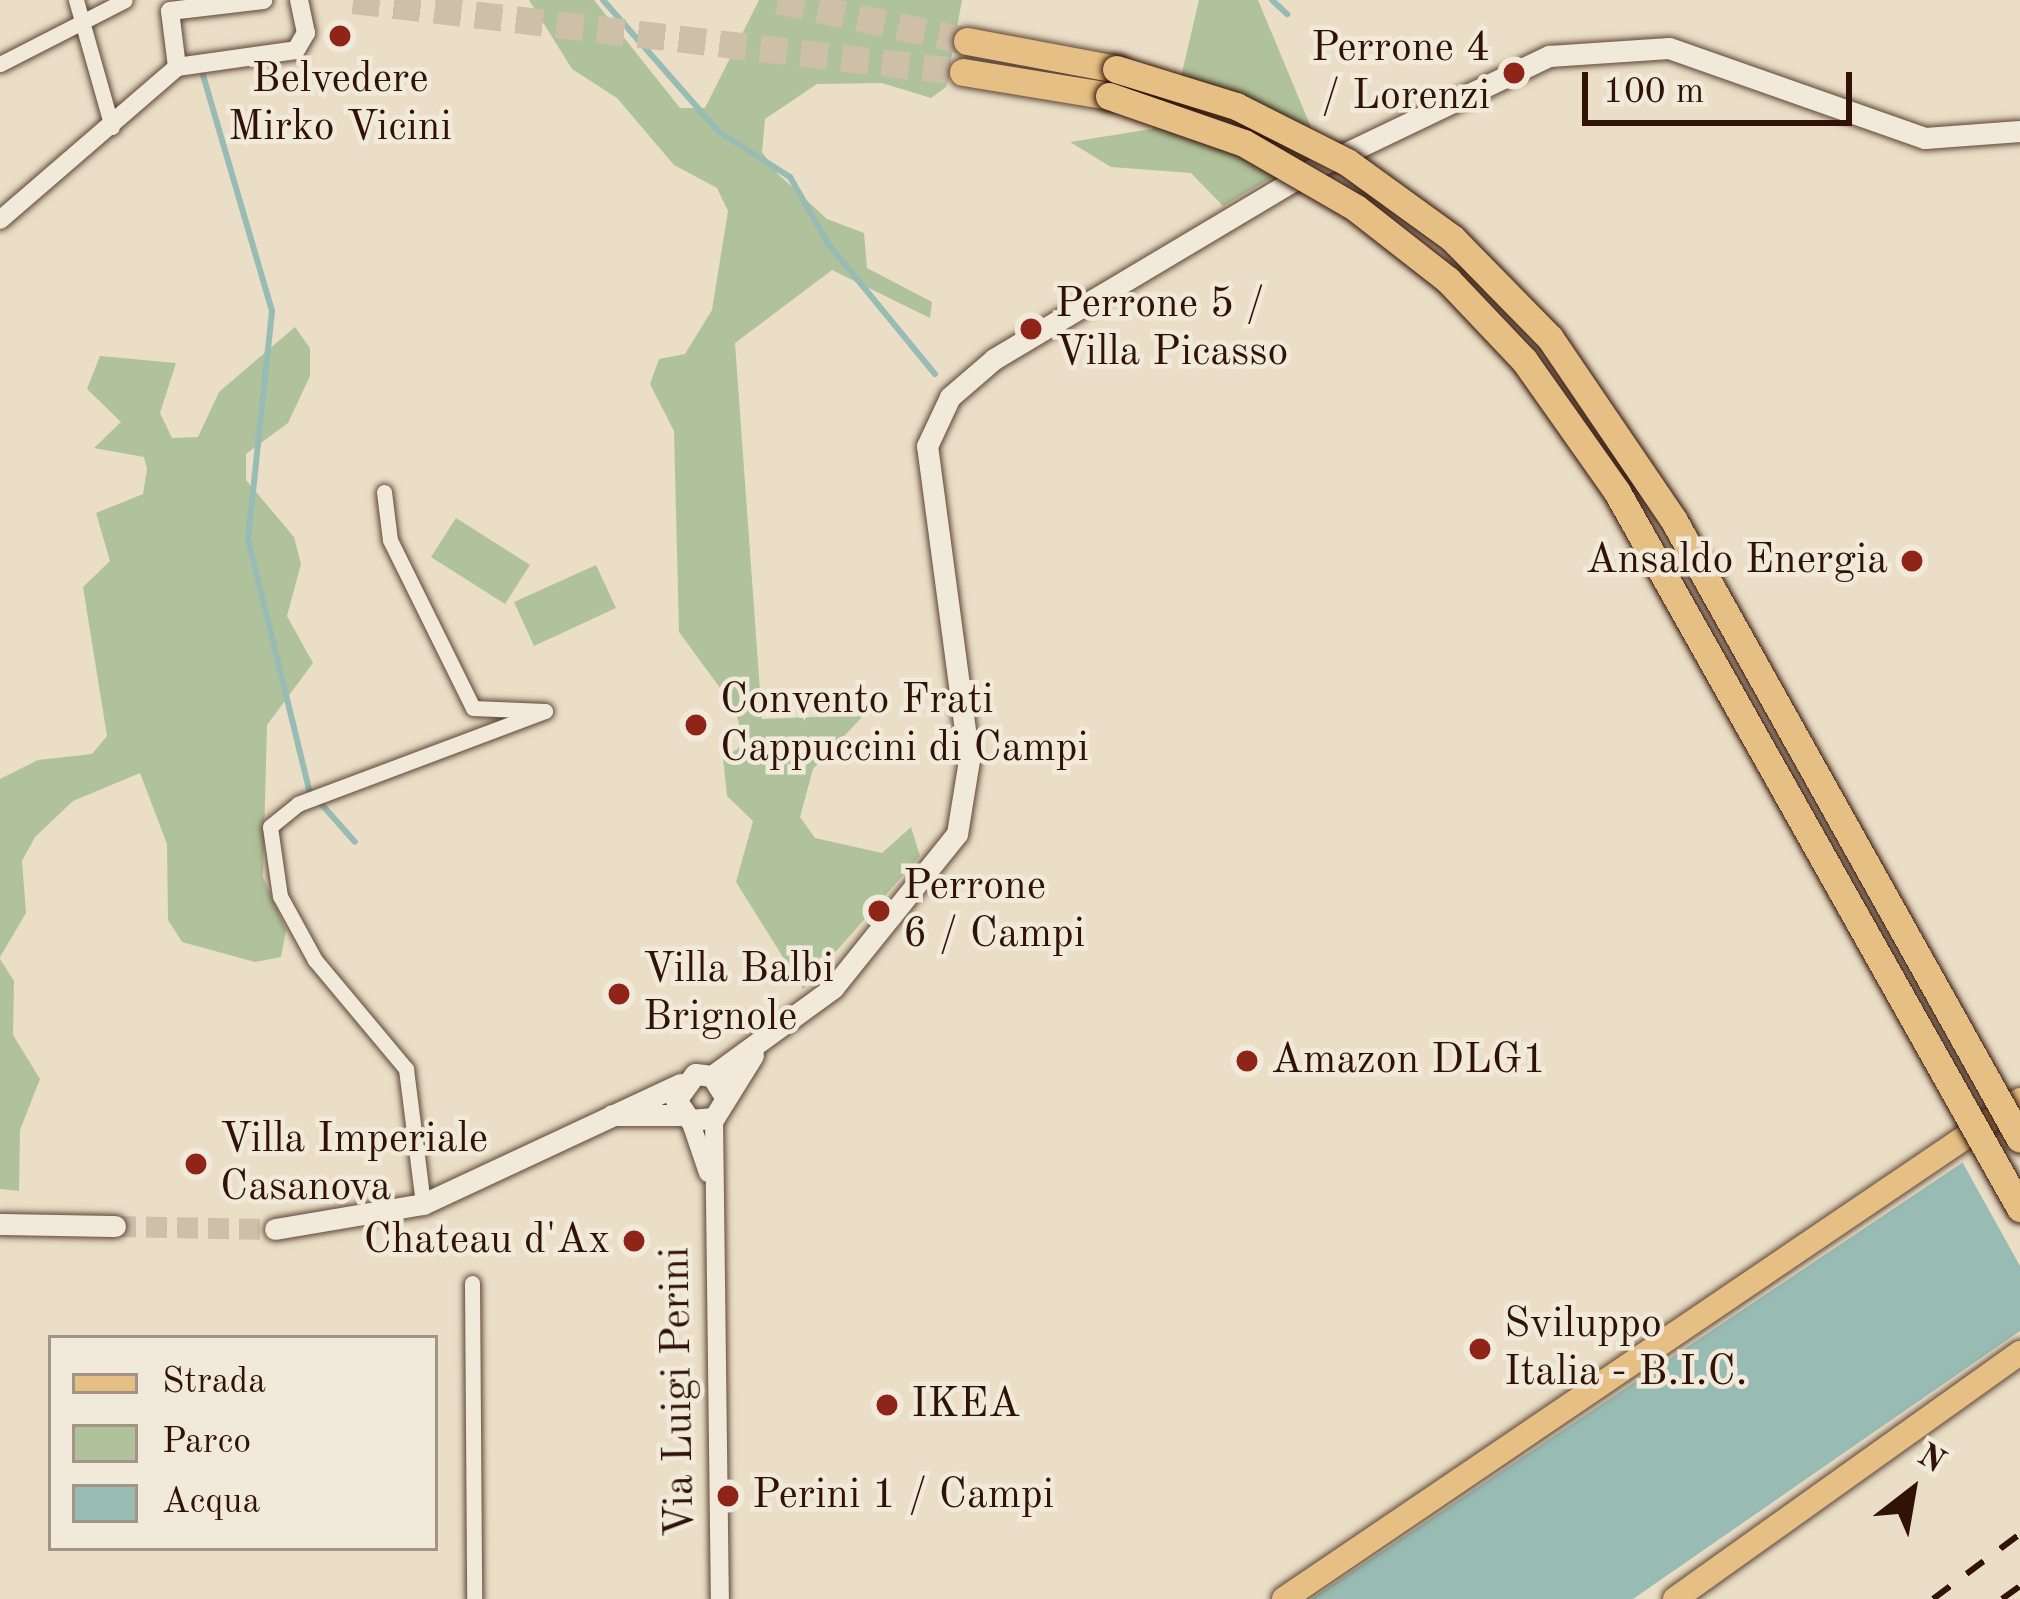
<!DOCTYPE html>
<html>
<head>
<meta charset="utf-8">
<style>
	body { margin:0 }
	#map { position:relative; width:2020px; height:1599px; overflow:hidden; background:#eadec6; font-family:"Old Standard TT",serif }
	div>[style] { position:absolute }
	.green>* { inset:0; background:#b0c29b }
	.water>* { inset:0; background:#98bcb3 }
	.pier>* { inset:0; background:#eadec6 }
	.stream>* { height:6px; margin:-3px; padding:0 3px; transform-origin:3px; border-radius:3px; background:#98bcb3 }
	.secondary-tunnel>* { height:21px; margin-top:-10.5px; transform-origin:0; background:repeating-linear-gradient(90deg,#cebfa9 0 21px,transparent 0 31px) }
	.motorway-tunnel>* { height:27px; margin-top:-13.5px; transform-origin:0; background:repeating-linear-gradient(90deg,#cebfa9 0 27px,transparent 0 41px) }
	.roads { filter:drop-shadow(0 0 3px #5e4536) drop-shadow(0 0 3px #5e4536) }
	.minor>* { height:15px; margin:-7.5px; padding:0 7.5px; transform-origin:7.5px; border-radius:7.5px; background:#f1eada }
	.tertiary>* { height:18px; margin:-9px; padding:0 9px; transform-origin:9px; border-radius:9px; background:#f1eada }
	.secondary>* { height:21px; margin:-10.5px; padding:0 10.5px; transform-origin:10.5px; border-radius:10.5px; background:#f1eada }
	.primary>* { height:24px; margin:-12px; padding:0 12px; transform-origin:12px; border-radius:12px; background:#e5bf83 }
	.motorway>* { height:27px; margin:-13.5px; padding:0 13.5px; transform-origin:13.5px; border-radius:13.5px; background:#e5bf83 }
	.rail>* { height:6px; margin-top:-3px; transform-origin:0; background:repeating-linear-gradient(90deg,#301206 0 21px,transparent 0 42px) }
	.bridges { filter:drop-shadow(0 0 3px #301206) drop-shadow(0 0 3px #301206) }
	.motorway-bridge>* { height:27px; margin:-13.5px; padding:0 13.5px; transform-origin:13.5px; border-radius:13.5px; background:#e5bf83 }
	.dots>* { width:33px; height:33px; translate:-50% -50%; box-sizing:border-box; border:6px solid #f1eada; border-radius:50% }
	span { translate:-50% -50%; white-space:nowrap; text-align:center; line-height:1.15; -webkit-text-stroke:9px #f1eada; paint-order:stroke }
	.poi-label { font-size:42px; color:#301206 }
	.right { translate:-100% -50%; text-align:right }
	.left { translate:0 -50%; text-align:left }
	.street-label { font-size:42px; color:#301206 }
	.legend { position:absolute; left:48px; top:1335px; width:390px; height:216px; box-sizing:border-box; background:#f1eada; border:3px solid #a49485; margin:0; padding:15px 21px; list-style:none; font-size:36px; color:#301206 }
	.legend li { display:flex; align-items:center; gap:24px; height:60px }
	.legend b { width:60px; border:3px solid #a49485 }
	.north { position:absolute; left:1852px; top:1431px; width:120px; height:120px; -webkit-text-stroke:9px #f1eada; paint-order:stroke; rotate:31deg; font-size:33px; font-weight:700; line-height:48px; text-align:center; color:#301206 }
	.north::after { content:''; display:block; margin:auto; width:42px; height:54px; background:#301206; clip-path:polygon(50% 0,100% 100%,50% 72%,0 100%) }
	.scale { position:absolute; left:1582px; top:72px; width:270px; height:54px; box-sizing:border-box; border:6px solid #301206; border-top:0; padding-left:15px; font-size:36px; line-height:42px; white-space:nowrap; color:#301206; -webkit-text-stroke:9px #f1eada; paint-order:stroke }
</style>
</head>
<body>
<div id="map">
	<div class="green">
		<div style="clip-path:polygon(529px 0,594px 0,680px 108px,705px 108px,759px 0,962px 0,946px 87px,931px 98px,882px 83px,817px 84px,765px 119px,762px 152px,778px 174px,827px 219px,864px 233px,867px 268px,932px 302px,930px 318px,832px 270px,735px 343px,762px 719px,864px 715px,813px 769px,800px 817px,815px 838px,882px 853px,911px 827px,920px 856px,803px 989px,736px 882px,753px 821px,727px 796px,723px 758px,745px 744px,734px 707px,679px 632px,674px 431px,650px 384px,659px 359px,685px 354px,712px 310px,728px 211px,717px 188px,674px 165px,617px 98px,572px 69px)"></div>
		<div style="clip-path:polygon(1199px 0,1258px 0,1320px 149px,1223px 206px,1191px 173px,1111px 167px,1070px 142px,1152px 129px,1181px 77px)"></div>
		<div style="clip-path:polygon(295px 327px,310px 348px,310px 376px,288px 423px,246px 454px,246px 480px,294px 537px,301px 564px,287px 616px,313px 663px,267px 725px,263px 877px,286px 930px,281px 957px,255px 962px,182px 942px,168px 920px,167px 844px,140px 773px,73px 801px,35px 837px,22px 861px,26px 913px,0 957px,0 779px,38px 760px,92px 754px,107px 736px,83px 587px,110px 561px,96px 513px,143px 494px,147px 469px,144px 457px,94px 448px,121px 422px,87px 389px,100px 356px,176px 363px,160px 413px,172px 438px,198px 437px,219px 392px)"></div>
		<div style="clip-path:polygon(456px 518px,530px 565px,505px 604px,431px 557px)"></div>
		<div style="clip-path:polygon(596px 565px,616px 608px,534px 646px,514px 602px)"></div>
		<div style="clip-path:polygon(0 959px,14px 981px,13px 1035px,40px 1079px,20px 1130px,19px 1191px,0 1189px)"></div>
	</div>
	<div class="water">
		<div style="clip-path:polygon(2020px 1124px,2020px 1331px,1633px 1599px,1311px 1599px)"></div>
	</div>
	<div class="pier">
		<div style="clip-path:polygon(2020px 1118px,2020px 1266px,1959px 1156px)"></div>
	</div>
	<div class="stream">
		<div style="left:603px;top:0;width:176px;rotate:48.7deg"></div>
		<div style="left:719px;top:132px;width:84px;rotate:32.4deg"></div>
		<div style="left:790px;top:177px;width:78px;rotate:60.2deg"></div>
		<div style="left:829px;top:245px;width:167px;rotate:50.6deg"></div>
		<div style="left:1272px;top:0;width:21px;rotate:43deg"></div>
		<div style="left:203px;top:75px;width:246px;rotate:73.7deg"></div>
		<div style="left:272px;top:311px;width:229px;rotate:96deg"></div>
		<div style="left:248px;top:539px;width:258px;rotate:76.3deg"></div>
		<div style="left:309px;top:790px;width:69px;rotate:48.5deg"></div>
	</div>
	<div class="secondary-tunnel">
		<div style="left:115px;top:1226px;width:160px;rotate:1.1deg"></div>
	</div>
	<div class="motorway-tunnel">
		<div style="left:353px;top:0;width:614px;rotate:6.73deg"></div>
		<div style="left:778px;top:0;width:193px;rotate:12.2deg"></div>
	</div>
	<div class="roads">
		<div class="minor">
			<div style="left:76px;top:0;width:132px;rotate:74.2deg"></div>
			<div style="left:0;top:64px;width:140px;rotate:-27.1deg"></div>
			<div style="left:384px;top:492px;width:48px;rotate:82.9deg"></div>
			<div style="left:390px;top:540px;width:187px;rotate:63.7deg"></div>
			<div style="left:473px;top:708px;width:72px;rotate:2.4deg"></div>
			<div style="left:545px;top:711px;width:264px;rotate:159.4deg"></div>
			<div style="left:298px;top:804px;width:36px;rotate:141deg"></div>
			<div style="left:270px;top:827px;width:70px;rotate:81.8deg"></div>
			<div style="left:280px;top:896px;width:73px;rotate:61.3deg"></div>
			<div style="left:315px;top:960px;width:142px;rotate:50.1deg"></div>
			<div style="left:406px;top:1069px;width:136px;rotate:82.8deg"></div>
			<div style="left:472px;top:1283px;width:316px;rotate:89.6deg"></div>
		</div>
		<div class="tertiary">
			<div style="left:177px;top:67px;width:120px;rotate:-8.1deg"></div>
			<div style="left:296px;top:50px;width:20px;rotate:-60deg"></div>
			<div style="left:306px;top:33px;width:34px;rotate:-102deg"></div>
			<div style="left:177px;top:67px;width:56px;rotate:-97.1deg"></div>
			<div style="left:170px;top:11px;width:94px;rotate:-6.7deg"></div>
			<div style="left:0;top:220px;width:234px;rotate:-40.8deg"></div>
			<div style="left:714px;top:1118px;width:481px;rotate:89.3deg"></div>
			<div style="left:690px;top:1120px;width:56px;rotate:71.2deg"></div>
		</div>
		<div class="secondary">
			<div style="left:712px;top:1076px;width:150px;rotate:-36deg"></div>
			<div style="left:833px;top:988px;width:198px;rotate:-51.2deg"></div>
			<div style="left:957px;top:834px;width:75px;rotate:-80.8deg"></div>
			<div style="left:969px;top:760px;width:317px;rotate:-97.6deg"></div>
			<div style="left:927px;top:446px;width:54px;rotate:-64.9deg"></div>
			<div style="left:950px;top:397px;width:58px;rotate:-40.8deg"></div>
			<div style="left:994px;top:359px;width:371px;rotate:-30.8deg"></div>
			<div style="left:1313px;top:169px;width:262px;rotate:-25.6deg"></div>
			<div style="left:1549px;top:56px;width:120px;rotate:-3.8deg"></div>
			<div style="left:1669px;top:48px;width:271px;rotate:19.4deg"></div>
			<div style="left:1925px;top:138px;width:95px;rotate:-4.2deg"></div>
			<div style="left:725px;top:1097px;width:25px;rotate:-122deg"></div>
			<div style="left:712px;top:1076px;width:17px;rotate:-173deg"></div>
			<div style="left:695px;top:1074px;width:32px;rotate:126deg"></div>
			<div style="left:676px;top:1100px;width:24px;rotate:55deg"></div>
			<div style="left:690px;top:1120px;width:24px;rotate:-5deg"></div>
			<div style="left:714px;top:1118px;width:74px;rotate:-58.2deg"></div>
			<div style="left:612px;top:1115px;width:71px"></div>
			<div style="left:0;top:1224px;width:115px;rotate:1deg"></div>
			<div style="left:275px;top:1229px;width:150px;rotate:-9.6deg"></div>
			<div style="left:423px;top:1204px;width:284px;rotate:-25deg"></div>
		</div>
		<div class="primary">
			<div style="left:1284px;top:1599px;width:889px;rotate:-34.14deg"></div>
			<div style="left:1675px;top:1599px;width:424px;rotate:-35.5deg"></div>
		</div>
		<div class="motorway">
			<div style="left:967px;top:41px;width:152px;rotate:10.6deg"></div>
			<div style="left:963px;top:72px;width:148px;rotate:9.3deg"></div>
		</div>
	</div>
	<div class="rail">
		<div style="left:1933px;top:1599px;width:109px;rotate:-36.8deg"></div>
		<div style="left:2002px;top:1599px;width:22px;rotate:-36deg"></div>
	</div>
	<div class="bridges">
		<div class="motorway-bridge">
			<div style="left:1116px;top:69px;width:126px;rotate:17.1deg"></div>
			<div style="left:1236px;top:106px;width:124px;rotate:26.8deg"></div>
			<div style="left:1347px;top:162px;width:130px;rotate:35.9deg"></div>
			<div style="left:1452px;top:238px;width:140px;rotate:45.6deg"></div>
			<div style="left:1550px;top:338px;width:219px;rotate:55.8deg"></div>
			<div style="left:1673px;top:519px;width:710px;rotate:60.77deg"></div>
			<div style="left:1109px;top:96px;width:143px;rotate:19.2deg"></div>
			<div style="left:1244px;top:143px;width:129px;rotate:30.1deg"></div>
			<div style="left:1356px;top:208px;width:117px;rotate:38deg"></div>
			<div style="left:1448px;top:280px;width:110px;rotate:46.5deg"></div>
			<div style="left:1524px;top:360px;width:161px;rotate:54.8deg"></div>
			<div style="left:1617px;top:492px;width:822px;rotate:60.63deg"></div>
		</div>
	</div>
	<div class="dots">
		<div style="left:340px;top:36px;background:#8f2418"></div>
		<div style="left:1514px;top:73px;background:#8f2418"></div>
		<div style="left:1031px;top:329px;background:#8f2418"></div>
		<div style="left:1912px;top:561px;background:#8f2418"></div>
		<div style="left:696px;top:725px;background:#8f2418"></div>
		<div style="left:879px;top:911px;background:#8f2418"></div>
		<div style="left:619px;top:994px;background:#8f2418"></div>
		<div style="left:1247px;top:1061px;background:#8f2418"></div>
		<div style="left:196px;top:1164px;background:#8f2418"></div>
		<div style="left:634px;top:1241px;background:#8f2418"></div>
		<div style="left:1480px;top:1349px;background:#8f2418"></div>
		<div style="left:887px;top:1405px;background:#8f2418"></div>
		<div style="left:728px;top:1496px;background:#8f2418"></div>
	</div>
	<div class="poi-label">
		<span class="right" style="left:1490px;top:73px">Perrone 4<br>/ Lorenzi</span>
		<span style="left:340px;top:104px">Belvedere<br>Mirko Vicini</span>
		<span class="left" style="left:1055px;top:329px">Perrone 5 /<br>Villa Picasso</span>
		<span class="right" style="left:1888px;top:561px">Ansaldo Energia</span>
		<span class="left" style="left:720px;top:725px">Convento Frati<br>Cappuccini di Campi</span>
		<span class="left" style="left:903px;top:911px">Perrone<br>6 / Campi</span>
		<span class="left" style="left:643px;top:994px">Villa Balbi<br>Brignole</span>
		<span class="left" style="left:1271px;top:1061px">Amazon DLG1</span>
		<span class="left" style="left:220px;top:1164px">Villa Imperiale<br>Casanova</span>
		<span class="right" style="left:610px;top:1241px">Chateau d'Ax</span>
		<span class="left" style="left:1504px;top:1349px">Sviluppo<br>Italia - B.I.C.</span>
		<span class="left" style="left:911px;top:1405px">IKEA</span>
		<span class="left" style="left:752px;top:1496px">Perini 1 / Campi</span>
	</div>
	<div class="street-label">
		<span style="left:679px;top:1392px;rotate:-91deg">Via Luigi Perini</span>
	</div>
	<ul class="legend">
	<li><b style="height:15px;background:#e5bf83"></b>Strada</li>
	<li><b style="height:33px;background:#b0c29b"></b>Parco</li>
	<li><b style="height:33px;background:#98bcb3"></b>Acqua</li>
	</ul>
	<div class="north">N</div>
	<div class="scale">100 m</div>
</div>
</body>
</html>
